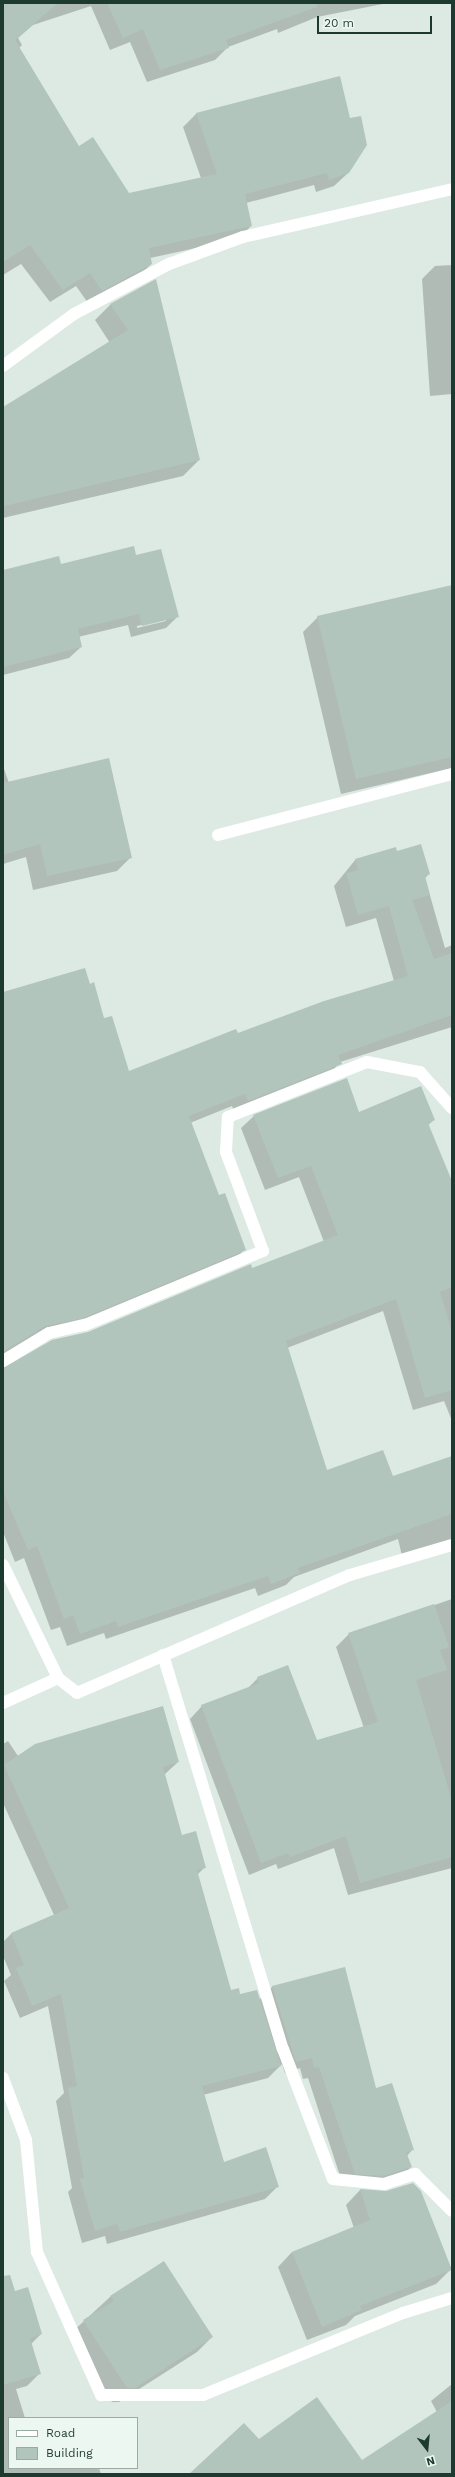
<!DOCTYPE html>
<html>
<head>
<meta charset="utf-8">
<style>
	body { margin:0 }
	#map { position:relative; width:455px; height:2477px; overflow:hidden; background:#dceae3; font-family:"Work Sans",sans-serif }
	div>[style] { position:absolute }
	.shadow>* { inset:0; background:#0003 }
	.building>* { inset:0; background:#b2c5bc }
	.minor>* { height:12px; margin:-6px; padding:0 6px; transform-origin:6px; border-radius:6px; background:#fff }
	span { translate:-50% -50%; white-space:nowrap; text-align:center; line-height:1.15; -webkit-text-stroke:3px #edf7f1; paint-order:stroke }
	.frame { position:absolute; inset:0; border:4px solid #1d3a31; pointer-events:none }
	.legend { position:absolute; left:8px; top:2417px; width:130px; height:52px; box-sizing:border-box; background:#edf7f1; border:1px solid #9aaba4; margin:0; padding:5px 7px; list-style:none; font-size:12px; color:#1d3a31 }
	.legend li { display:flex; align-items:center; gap:8px; height:20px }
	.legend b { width:20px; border:1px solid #9aaba4 }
	.north { position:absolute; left:407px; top:2429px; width:40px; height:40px; -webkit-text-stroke:3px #edf7f1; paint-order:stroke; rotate:164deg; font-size:11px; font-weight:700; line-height:16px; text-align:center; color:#1d3a31 }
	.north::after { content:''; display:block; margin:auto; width:14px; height:18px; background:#1d3a31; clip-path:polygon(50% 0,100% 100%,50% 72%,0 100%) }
	.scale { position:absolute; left:317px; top:16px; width:115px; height:18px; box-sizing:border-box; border:2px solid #1d3a31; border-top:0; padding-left:5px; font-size:12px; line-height:14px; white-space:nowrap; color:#1d3a31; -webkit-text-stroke:3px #edf7f1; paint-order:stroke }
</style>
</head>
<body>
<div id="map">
	<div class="shadow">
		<div style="clip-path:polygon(3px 3px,388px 3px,317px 17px,278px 33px,277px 29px,228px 47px,215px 60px,147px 82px,130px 42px,110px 50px,91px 6px,33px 25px,18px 38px,22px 45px,19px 48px,78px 148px,128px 194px,201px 178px,183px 127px,196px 114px,339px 77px,348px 173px,334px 186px,316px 192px,314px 185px,246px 203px,251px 226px,238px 239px,150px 258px,151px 264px,138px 277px,88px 303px,76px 286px,50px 302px,21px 264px,3px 275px)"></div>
		<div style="clip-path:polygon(452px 265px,452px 394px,430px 396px,422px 279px,435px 266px)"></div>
		<div style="clip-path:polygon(155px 281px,199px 460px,183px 476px,3px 518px,3px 408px,110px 343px,95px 320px,111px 304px)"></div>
		<div style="clip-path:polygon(evenodd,135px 556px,178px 616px,166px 628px,131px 637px,128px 625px,78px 637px,81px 647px,69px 658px,3px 675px,3px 571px,135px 556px,166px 619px,166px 621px,137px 628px,137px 626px,166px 619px)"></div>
		<div style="clip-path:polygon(452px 586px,452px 768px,341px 794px,303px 632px,318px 617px)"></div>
		<div style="clip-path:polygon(3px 766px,9px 783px,131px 857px,117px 871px,33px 890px,26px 857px,3px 864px)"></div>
		<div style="clip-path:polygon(397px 852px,429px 874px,425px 878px,445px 948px,452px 945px,452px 1027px,340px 1062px,328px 1076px,235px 1113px,232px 1106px,190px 1123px,218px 1196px,244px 1250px,232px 1262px,3px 1356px,3px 993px,104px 1020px,128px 1073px,394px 981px,376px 918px,346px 927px,334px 886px,356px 859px)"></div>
		<div style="clip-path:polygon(359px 1113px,434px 1120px,428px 1125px,452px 1184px,452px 1421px,444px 1401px,413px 1410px,383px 1311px,287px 1348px,327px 1471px,392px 1477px,452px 1457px,452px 1548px,403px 1560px,398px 1539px,294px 1577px,286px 1585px,258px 1596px,255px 1588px,106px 1639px,104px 1633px,67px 1646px,60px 1627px,51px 1630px,24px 1558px,15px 1562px,3px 1532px,3px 1368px,324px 1242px,299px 1177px,265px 1190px,241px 1128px,254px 1116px)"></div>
		<div style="clip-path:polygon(452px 1599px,452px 1868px,348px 1895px,334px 1848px,278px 1869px,276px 1864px,249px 1875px,190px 1719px,202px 1706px,248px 1688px,258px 1678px,317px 1741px,364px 1728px,336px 1647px,349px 1634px)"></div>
		<div style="clip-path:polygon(8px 1741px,18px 1756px,178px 1762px,164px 1775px,181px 1836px,204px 1868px,197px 1875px,231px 1991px,259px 2000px,272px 1987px,344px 1968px,375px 2089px,413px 2149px,407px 2156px,411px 2167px,400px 2178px,343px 2185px,308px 2078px,303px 2079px,300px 2068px,285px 2073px,282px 2064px,268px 2078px,203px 2095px,224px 2163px,278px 2186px,265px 2199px,107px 2244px,105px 2236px,82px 2243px,68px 2192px,72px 2188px,56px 2101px,64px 2093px,48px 2006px,20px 2018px,4px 1981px,11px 1975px,3px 1956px,3px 1942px,11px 1934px,54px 1915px,3px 1803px,3px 1744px)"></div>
		<div style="clip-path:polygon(360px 2190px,386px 2192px,451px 2269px,436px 2284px,355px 2316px,346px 2325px,307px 2340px,278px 2267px,292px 2252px,354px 2228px,346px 2205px)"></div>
		<div style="clip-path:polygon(3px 2295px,41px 2334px,31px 2344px,40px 2373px,27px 2386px,16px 2389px,25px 2418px,9px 2418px,9px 2468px,99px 2468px,101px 2474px,3px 2474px)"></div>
		<div style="clip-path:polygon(111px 2296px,212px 2337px,197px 2352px,119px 2402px,112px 2402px,69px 2335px)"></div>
		<div style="clip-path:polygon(452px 2384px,452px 2474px,205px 2474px,259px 2440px,362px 2462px,437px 2412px,431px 2401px)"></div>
	</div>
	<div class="building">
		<div style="clip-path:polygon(3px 3px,58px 3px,15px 40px,79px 146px,93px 137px,129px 193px,217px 174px,196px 113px,340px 76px,350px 118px,361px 116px,367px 145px,349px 173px,329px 180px,327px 173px,245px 194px,252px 226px,149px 248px,152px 264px,102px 291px,90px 273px,63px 290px,30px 245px,3px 262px)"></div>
		<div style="clip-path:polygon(107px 3px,317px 3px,317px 7px,226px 40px,229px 48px,160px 70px,143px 29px,123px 38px)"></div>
		<div style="clip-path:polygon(156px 279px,200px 460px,4px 506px,3px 407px,128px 330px,110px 304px)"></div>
		<div style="clip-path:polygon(134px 546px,136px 555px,161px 549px,179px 617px,142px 626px,139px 614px,78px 629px,82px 647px,3px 667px,3px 570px,59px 556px,61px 564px)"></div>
		<div style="clip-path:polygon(452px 585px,452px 757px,356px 779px,317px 616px)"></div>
		<div style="clip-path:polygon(109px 758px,132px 858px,47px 876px,40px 844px,3px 855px,3px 783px)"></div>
		<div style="clip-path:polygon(421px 844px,430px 874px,425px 876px,430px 895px,412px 900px,434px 959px,452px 953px,452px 1015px,338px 1055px,342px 1064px,248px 1101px,245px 1094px,189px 1116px,219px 1195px,225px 1193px,246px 1250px,83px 1318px,45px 1326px,3px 1352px,3px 992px,85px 968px,90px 984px,94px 982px,104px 1018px,112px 1016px,129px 1071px,236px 1029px,238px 1033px,324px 1001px,408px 976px,389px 906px,358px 915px,346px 873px,358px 870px,355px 859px,396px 847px,397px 851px)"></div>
		<div style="clip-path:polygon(347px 1078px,359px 1112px,421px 1086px,435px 1120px,428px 1123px,452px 1181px,452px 1287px,440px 1292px,452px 1332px,452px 1390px,425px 1398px,396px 1299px,286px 1341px,327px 1470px,383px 1450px,393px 1476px,452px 1456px,452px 1514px,298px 1568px,300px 1573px,271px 1584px,268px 1576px,118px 1627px,116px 1621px,80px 1634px,73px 1615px,64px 1619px,37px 1546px,28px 1550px,3px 1491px,3px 1368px,52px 1340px,88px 1332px,251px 1264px,252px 1268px,338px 1235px,311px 1166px,278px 1178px,253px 1115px)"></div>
		<div style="clip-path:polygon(434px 1604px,449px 1647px,440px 1650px,447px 1670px,416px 1680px,452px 1801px,452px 1857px,360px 1883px,346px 1836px,290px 1857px,288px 1853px,261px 1863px,201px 1705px,259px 1683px,257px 1677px,288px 1665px,317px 1740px,378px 1722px,348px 1633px)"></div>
		<div style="clip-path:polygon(163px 1706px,179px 1762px,163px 1767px,182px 1835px,196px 1831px,206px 1868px,197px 1870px,231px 1990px,239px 1988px,240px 1994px,257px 1990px,281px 2066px,202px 2086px,224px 2162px,266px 2147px,279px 2187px,120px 2232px,117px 2224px,95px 2231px,80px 2179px,84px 2178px,68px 2088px,77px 2086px,61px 1994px,32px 2006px,16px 1968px,24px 1965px,11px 1933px,69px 1908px,4px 1765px,35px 1744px)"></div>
		<div style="clip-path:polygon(345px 1967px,376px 2088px,392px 2083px,414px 2150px,406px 2152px,412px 2167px,383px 2176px,355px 2174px,319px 2067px,314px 2068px,312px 2058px,296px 2062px,272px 1986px)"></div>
		<div style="clip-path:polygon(413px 2183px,421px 2191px,452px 2270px,360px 2306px,362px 2310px,322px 2327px,292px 2252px,370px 2220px,360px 2189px,386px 2191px)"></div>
		<div style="clip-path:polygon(164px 2261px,213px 2337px,135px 2388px,127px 2388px,83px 2320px,114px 2301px,110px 2296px)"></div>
		<div style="clip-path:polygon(10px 2275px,15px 2291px,28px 2287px,42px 2334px,30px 2338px,41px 2374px,3px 2385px,3px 2276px)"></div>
		<div style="clip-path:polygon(317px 2397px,362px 2460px,452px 2401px,452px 2474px,189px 2474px,244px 2423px,259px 2439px)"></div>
	</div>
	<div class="minor">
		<div style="left:3px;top:366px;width:88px;rotate:-36.2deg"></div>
		<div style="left:74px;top:314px;width:107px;rotate:-27.8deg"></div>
		<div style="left:169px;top:264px;width:79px;rotate:-20deg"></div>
		<div style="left:243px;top:237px;width:214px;rotate:-12.9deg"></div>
		<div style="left:218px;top:835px;width:242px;rotate:-14.6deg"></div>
		<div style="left:3px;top:1361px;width:54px;rotate:-31.3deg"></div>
		<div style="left:49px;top:1333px;width:37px;rotate:-13deg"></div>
		<div style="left:85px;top:1325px;width:193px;rotate:-22.6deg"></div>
		<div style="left:263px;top:1251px;width:106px;rotate:-110.5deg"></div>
		<div style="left:226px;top:1152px;width:35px;rotate:-87deg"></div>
		<div style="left:228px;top:1117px;width:149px;rotate:-21.6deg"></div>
		<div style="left:367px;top:1062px;width:54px;rotate:10.7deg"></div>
		<div style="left:420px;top:1072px;width:48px;rotate:48.4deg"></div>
		<div style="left:3px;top:1565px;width:126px;rotate:64deg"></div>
		<div style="left:58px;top:1678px;width:24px;rotate:38deg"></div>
		<div style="left:77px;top:1693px;width:297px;rotate:-23.4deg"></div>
		<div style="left:350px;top:1575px;width:106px;rotate:-16.4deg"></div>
		<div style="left:163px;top:1655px;width:412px;rotate:73.1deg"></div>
		<div style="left:283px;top:2049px;width:139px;rotate:69deg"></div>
		<div style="left:333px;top:2179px;width:51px;rotate:5.6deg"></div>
		<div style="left:384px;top:2184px;width:33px;rotate:-18deg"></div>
		<div style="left:415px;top:2174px;width:52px;rotate:45deg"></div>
		<div style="left:3px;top:1703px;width:60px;rotate:-24.4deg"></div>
		<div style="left:3px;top:2078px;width:66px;rotate:69.6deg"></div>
		<div style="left:26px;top:2140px;width:113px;rotate:84.4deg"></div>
		<div style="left:37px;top:2252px;width:157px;rotate:65.9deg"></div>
		<div style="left:101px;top:2395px;width:102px"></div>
		<div style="left:203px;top:2395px;width:216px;rotate:-22.3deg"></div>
		<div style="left:403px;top:2313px;width:51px;rotate:-17deg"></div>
	</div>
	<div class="frame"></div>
	<ul class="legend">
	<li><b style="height:5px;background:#fff"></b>Road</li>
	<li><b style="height:11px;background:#b2c5bc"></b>Building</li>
	</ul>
	<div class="north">N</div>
	<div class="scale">20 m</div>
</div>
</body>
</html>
